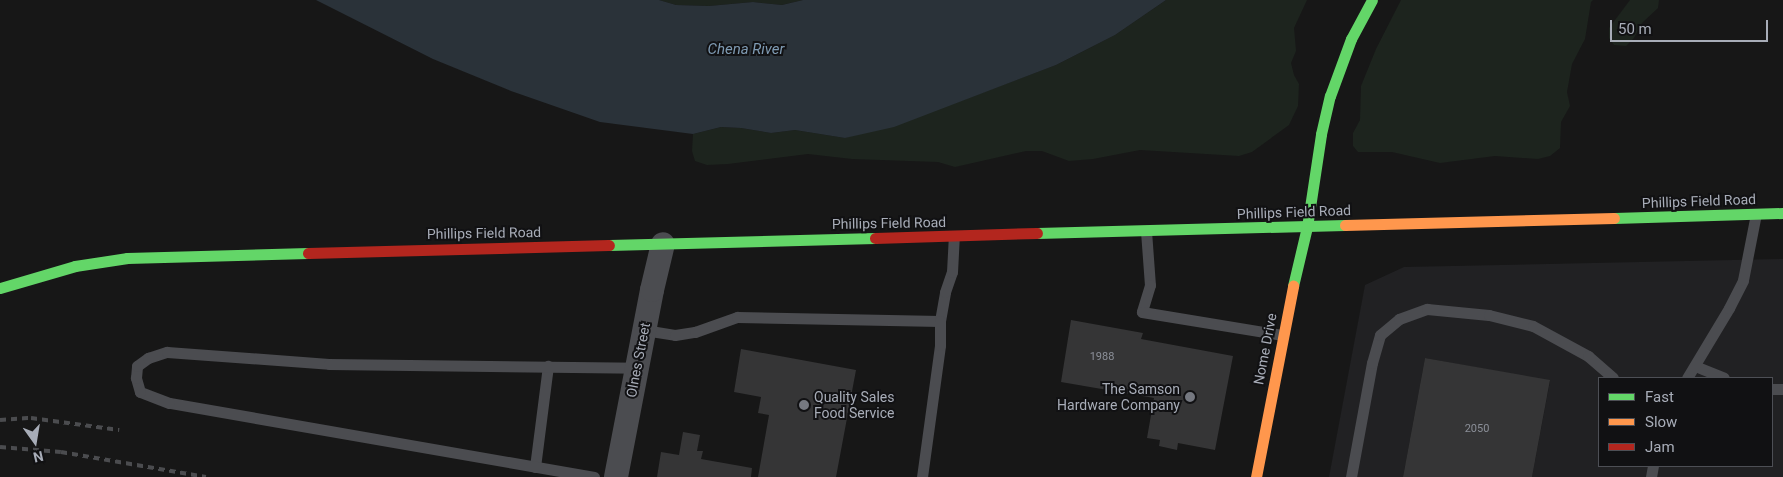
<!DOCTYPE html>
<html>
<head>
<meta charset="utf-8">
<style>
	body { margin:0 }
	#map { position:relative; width:1783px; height:477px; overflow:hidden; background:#171717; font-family:Roboto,sans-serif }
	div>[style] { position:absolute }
	.built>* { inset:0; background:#212123 }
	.green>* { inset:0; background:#1d241e }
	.water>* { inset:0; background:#2a3239 }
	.building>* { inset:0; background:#353536 }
	.lane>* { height:11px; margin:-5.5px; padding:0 5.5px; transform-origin:5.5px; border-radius:5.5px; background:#4b4c50 }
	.street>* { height:24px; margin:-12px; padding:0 12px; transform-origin:12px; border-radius:12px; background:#4b4c50 }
	.fast>* { height:11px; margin:-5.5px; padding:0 5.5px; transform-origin:5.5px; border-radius:5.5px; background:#63d668 }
	.slow>* { height:11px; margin:-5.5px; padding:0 5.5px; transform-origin:5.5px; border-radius:5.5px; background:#ff974d }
	.jam>* { height:11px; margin:-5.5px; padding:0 5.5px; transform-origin:5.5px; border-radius:5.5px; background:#b3261e }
	.rail>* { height:4px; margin-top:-2px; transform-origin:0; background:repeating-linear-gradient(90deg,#4b4c4f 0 6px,transparent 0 11px) }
	.dots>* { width:14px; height:14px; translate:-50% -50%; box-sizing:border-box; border:2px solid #111113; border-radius:50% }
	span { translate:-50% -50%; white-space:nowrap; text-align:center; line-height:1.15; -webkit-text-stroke:4px #111113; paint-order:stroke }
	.number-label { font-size:11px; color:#8b8f98 }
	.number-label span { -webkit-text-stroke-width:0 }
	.street-label { font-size:14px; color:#a8adb8 }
	.poi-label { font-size:14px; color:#a8adb8 }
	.right { translate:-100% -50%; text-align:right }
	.left { translate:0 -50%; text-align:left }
	.water-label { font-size:15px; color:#7f9bb3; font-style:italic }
	.legend { position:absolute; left:1598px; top:377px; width:175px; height:90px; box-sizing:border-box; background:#111113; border:1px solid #4d4f55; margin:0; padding:6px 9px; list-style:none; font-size:15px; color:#a8adb8 }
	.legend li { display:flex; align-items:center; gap:10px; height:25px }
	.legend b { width:25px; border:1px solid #4d4f55 }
	.north { position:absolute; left:10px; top:417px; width:50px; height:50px; -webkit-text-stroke:4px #111113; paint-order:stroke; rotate:167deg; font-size:14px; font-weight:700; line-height:20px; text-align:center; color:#a8adb8 }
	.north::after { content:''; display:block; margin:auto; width:18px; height:22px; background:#a8adb8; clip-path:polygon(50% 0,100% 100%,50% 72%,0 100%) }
	.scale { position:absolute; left:1610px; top:20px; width:158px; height:22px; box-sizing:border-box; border:2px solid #a8adb8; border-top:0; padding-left:6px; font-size:15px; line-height:18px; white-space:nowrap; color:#a8adb8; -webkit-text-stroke:4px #111113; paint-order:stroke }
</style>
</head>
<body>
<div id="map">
	<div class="built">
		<div style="clip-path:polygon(evenodd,1783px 259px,1783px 477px,1532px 477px,1550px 381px,1425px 358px,1403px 477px,1329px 477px,1365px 285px,1404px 267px,1783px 259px,1599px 378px,1772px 378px,1772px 466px,1599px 466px,1599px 378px)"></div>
	</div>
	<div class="green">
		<div style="clip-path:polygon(659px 0,803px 0,782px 5px,753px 2px,709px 6px,676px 5px)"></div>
		<div style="clip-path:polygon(1166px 0,1307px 0,1294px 28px,1296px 51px,1291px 63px,1294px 75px,1299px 84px,1298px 106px,1289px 125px,1252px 152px,1239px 156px,1140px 150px,1093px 159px,1069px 161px,1042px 151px,1026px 151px,955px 167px,938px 162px,852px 159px,808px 154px,728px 164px,707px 165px,695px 161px,692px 151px,693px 134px,721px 127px,741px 128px,771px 133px,795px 130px,845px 138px,955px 103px,1056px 65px,1115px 35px)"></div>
		<div style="clip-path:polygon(1401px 0,1593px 0,1591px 2px,1585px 39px,1572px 64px,1567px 92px,1570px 106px,1561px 122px,1560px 148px,1550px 156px,1538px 159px,1495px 156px,1440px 163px,1392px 152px,1358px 152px,1353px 146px,1353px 133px,1360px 120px,1361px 86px,1376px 49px)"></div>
		<div style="clip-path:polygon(1630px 0,1659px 0,1658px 8px,1642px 23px,1634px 38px,1626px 46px,1614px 45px,1609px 38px,1609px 28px)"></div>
	</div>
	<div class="water">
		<div style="clip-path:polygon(316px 0,659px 0,676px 5px,709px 6px,753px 2px,782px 5px,803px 0,1166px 0,1115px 35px,1056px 65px,894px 127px,845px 138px,795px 130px,771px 133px,741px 128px,721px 127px,693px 134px,600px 122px,511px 91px,433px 59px)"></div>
	</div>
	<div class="building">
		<div style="clip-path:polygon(1071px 320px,1143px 333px,1141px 339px,1233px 356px,1215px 450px,1178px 443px,1177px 450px,1159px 446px,1160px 440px,1147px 438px,1154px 398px,1061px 382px)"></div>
		<div style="clip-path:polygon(741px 349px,856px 370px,836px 477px,758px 477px,769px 415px,758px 413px,761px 397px,734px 392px)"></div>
		<div style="clip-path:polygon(1425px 358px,1550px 380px,1532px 477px,1403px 477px)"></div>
		<div style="clip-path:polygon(683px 432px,700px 435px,697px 451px,703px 451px,701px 459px,752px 468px,751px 477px,657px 477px,661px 452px,679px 455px)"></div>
	</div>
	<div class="lane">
		<div style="left:1146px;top:231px;width:54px;rotate:85.8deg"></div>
		<div style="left:1150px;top:285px;width:28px;rotate:107deg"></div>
		<div style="left:1142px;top:312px;width:143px;rotate:9.3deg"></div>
		<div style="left:644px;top:330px;width:31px;rotate:9deg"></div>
		<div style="left:675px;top:335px;width:20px;rotate:-9deg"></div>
		<div style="left:695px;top:332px;width:45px;rotate:-19.7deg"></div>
		<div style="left:737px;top:317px;width:203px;rotate:1.1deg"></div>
		<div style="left:940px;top:321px;width:29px;rotate:-80deg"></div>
		<div style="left:945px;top:292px;width:21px;rotate:-71deg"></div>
		<div style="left:952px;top:272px;width:36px;rotate:-87deg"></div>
		<div style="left:1695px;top:366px;width:31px;rotate:22deg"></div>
		<div style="left:1687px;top:378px;width:82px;rotate:-59deg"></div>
		<div style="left:1729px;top:308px;width:31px;rotate:-63deg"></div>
		<div style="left:1743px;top:280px;width:67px;rotate:-78.9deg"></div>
		<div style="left:1772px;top:389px;width:11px"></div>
		<div style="left:535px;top:467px;width:102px;rotate:-82.7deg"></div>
		<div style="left:594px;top:477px;width:431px;rotate:-170.1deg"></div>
		<div style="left:169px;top:403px;width:31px;rotate:-159deg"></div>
		<div style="left:140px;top:392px;width:15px;rotate:-106deg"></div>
		<div style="left:136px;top:378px;width:12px;rotate:-85deg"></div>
		<div style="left:137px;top:366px;width:14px;rotate:-36deg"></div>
		<div style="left:148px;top:358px;width:20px;rotate:-18deg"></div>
		<div style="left:167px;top:352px;width:162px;rotate:4.2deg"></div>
		<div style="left:329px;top:364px;width:308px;rotate:0.7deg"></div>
		<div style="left:922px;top:477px;width:133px;rotate:-82.2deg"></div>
		<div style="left:940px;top:345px;width:24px;rotate:-90deg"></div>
		<div style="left:1351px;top:477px;width:116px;rotate:-79.6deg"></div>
		<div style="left:1372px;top:363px;width:29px;rotate:-74deg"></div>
		<div style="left:1380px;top:335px;width:25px;rotate:-40deg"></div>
		<div style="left:1399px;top:319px;width:30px;rotate:-20deg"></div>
		<div style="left:1427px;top:309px;width:62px;rotate:5.5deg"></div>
		<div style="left:1489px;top:315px;width:45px;rotate:14deg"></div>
		<div style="left:1533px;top:326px;width:63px;rotate:28.6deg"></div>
		<div style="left:1588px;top:356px;width:33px;rotate:41deg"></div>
		<div style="left:1651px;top:477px;width:11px;rotate:-80deg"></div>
	</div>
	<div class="street">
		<div style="left:616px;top:477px;width:190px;rotate:-79.1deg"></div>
		<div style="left:652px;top:290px;width:47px;rotate:-76.6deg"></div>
	</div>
	<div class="fast">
		<div style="left:1614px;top:218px;width:169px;rotate:-1.7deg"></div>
		<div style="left:1037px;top:233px;width:308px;rotate:-1.5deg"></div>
		<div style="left:609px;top:245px;width:266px;rotate:-1.5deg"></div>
		<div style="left:1293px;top:286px;width:61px;rotate:-76.7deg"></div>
		<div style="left:1307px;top:227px;width:94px;rotate:-81.4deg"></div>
		<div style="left:1321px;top:134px;width:39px;rotate:-77deg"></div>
		<div style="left:1330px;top:96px;width:61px;rotate:-69.8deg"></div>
		<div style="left:1351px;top:39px;width:44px;rotate:-61.7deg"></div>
		<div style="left:0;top:288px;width:78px;rotate:-16.3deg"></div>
		<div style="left:75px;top:266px;width:53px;rotate:-8.7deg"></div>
		<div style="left:127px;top:258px;width:181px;rotate:-1.6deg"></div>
	</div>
	<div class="slow">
		<div style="left:1345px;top:225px;width:269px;rotate:-1.5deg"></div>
		<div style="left:1256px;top:477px;width:195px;rotate:-79deg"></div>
	</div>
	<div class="jam">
		<div style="left:875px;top:238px;width:162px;rotate:-1.8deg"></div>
		<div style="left:308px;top:253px;width:301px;rotate:-1.5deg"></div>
	</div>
	<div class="rail">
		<div style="left:0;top:420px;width:31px;rotate:-4deg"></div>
		<div style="left:31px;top:418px;width:89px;rotate:7.8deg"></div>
		<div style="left:0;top:447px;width:61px;rotate:4.7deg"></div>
		<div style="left:61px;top:452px;width:147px;rotate:9.8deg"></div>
	</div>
	<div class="dots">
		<div style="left:1190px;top:397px;background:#757880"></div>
		<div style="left:804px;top:405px;background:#757880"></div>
	</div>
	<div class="number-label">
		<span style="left:1102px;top:357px">1988</span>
		<span style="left:1477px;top:429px">2050</span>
	</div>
	<div class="street-label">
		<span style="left:1699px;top:201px;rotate:-2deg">Phillips Field Road</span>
		<span style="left:1294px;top:212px;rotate:-2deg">Phillips Field Road</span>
		<span style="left:889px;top:223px;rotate:-1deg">Phillips Field Road</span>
		<span style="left:484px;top:233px;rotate:-1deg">Phillips Field Road</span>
		<span style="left:1265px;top:349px;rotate:-79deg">Nome Drive</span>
		<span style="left:638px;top:360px;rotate:-79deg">Olnes Street</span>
	</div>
	<div class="poi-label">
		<span class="right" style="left:1180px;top:397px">The Samson<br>Hardware Company</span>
		<span class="left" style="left:814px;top:405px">Quality Sales<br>Food Service</span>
	</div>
	<div class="water-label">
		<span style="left:746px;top:50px">Chena River</span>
	</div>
	<ul class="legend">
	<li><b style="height:6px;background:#63d668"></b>Fast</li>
	<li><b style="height:6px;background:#ff974d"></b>Slow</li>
	<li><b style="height:6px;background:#b3261e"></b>Jam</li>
	</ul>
	<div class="north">N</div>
	<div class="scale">50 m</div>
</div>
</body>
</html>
